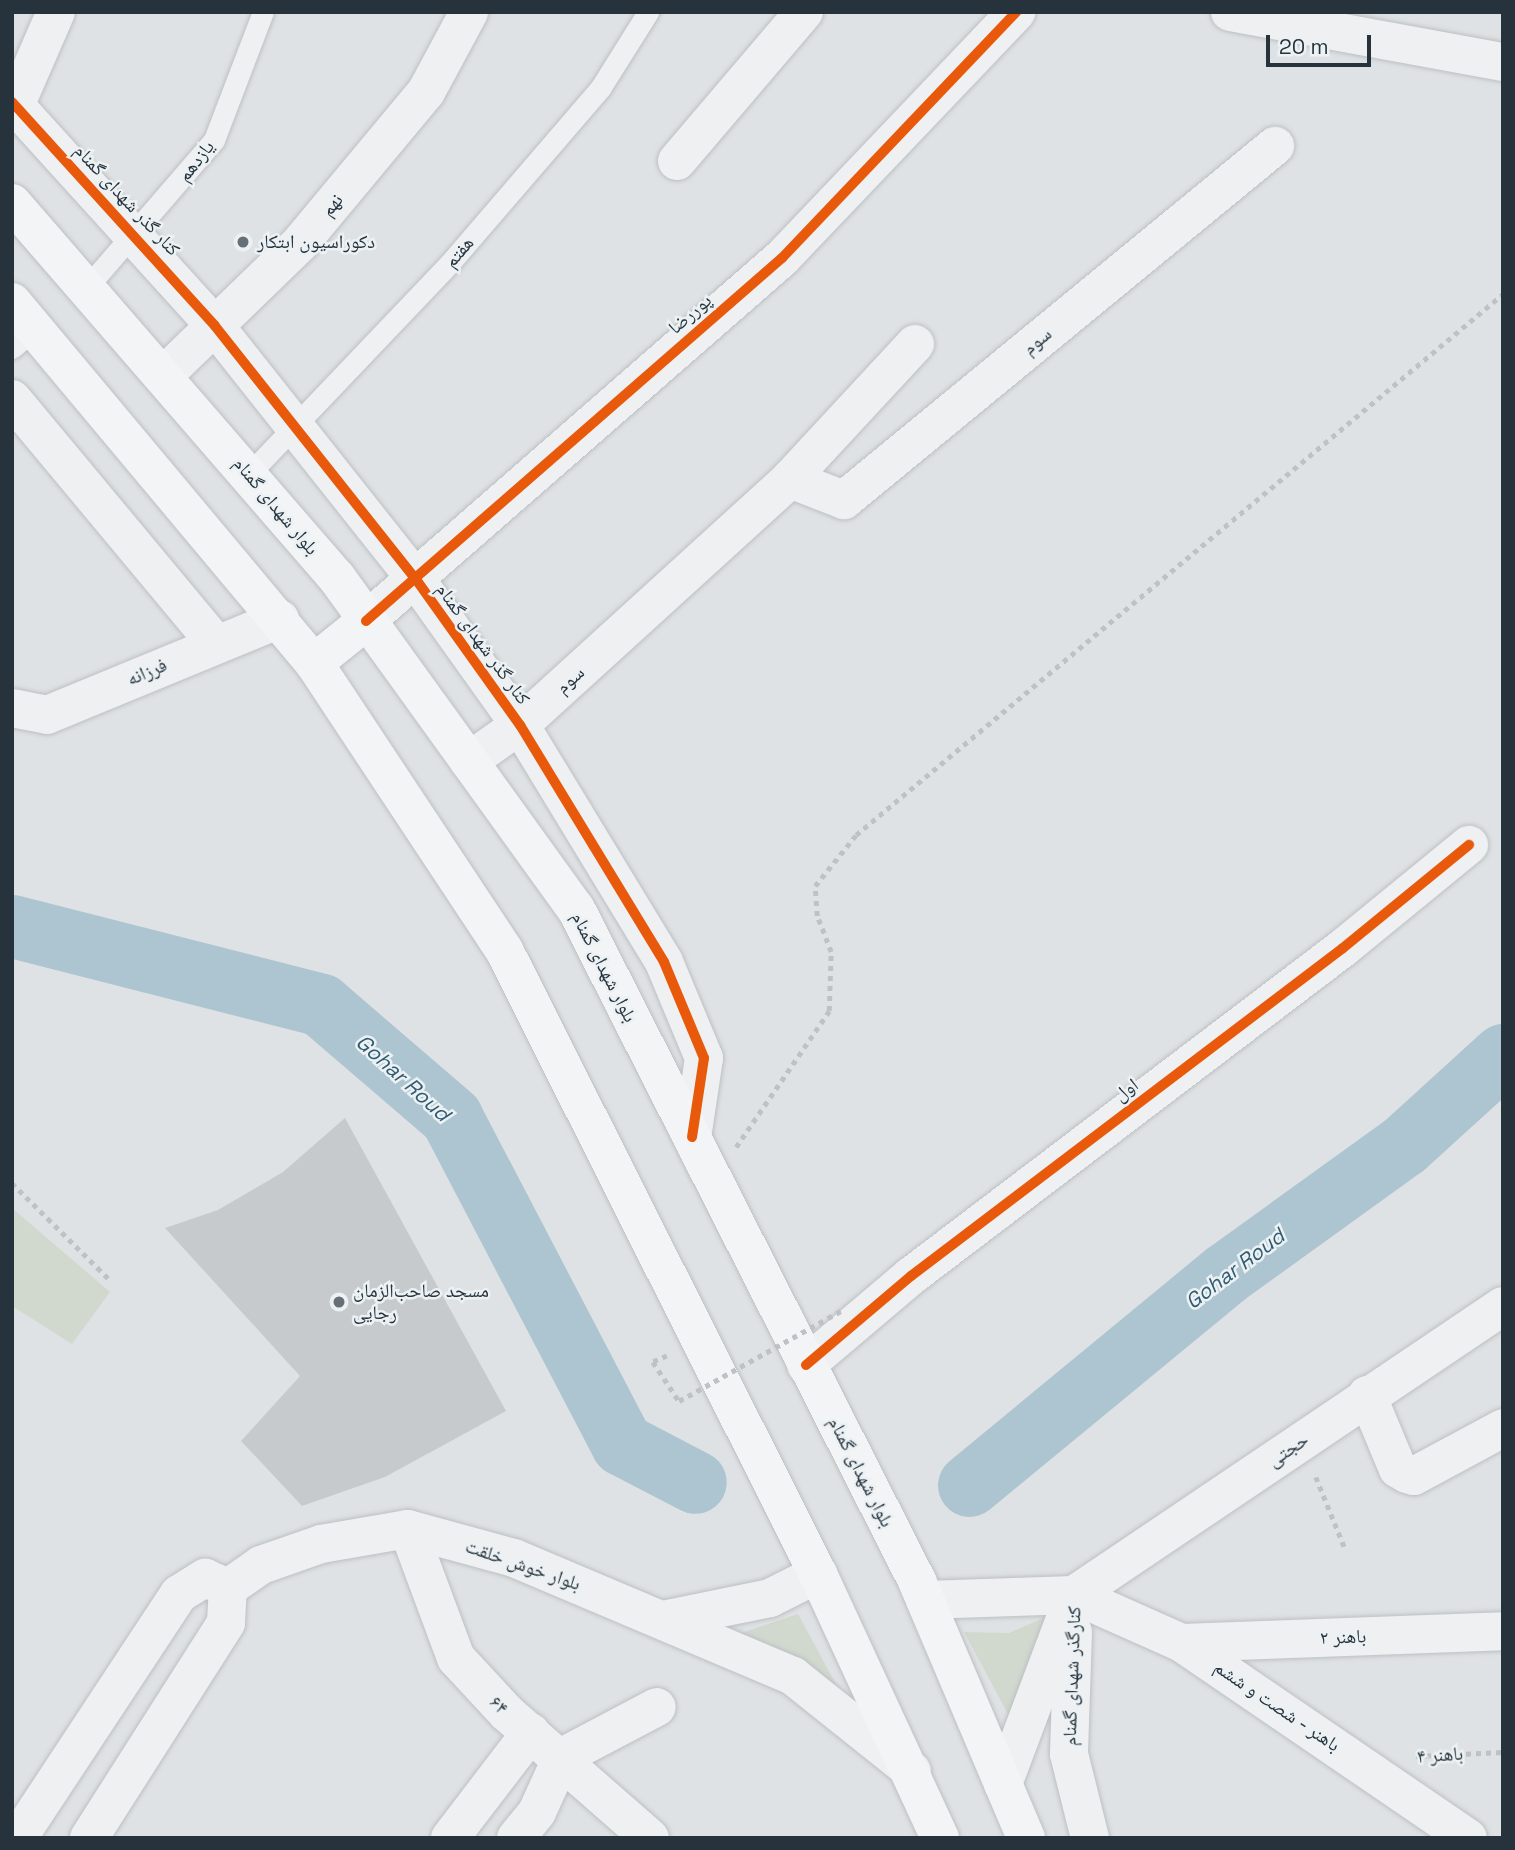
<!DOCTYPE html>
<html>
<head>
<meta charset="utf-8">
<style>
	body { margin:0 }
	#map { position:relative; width:1515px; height:1850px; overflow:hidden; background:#dfe2e4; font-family:"Space Grotesk","Noto Naskh Arabic",sans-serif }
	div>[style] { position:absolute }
	.green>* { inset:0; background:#d1d9cf }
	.river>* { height:63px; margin:-31.5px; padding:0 31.5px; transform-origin:31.5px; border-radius:31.5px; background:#adc5d0 }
	.building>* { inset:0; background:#c7cacc }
	.path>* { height:4.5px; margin-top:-2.25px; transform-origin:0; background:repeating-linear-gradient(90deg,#bec2c4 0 5px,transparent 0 10px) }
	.roads { filter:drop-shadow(0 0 2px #bdc0c2) drop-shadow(0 0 2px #bdc0c2) }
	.service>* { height:21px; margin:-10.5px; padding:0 10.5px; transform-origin:10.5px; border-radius:10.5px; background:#eef0f1 }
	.minor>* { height:38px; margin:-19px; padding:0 19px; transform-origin:19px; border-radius:19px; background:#eef0f1 }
	.tertiary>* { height:38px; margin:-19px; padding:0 19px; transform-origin:19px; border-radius:19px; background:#eef0f1 }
	.trunk>* { height:38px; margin:-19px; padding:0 19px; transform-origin:19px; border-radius:19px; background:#f3f4f5 }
	.path-bridge>* { height:4.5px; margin-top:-2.25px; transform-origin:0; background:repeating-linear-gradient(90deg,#bec2c4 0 5px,transparent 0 10px) }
	.cycleway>* { height:10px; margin:-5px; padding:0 5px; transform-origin:5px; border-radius:5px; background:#e8590c }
	.dots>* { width:19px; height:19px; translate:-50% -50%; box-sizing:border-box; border:4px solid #ecf1f4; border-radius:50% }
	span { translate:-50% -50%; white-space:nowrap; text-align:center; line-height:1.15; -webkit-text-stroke:5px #ecf1f4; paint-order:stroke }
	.street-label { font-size:19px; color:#26333d }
	.poi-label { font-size:19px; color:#26333d }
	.left { translate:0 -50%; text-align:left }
	.water-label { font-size:21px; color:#305b71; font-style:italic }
	.frame { position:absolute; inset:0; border:14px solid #26333d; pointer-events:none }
	.scale { position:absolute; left:1266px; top:35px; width:105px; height:32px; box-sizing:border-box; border:4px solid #26333d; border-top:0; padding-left:9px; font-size:21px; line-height:24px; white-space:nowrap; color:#26333d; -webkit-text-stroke:5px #ecf1f4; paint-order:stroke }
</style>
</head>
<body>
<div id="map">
	<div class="green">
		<div style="clip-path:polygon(12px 1208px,110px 1292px,72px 1344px,12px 1306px)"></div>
		<div style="clip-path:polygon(1057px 1612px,1009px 1716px,964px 1632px,1009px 1633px)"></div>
		<div style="clip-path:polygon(798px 1614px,837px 1686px,735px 1635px)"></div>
	</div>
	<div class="river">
		<div style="left:12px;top:926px;width:319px;rotate:14.3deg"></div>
		<div style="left:321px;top:1005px;width:172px;rotate:40.7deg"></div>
		<div style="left:451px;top:1117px;width:369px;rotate:62.4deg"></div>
		<div style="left:622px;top:1444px;width:82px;rotate:27.5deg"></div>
		<div style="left:969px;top:1485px;width:332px;rotate:-39.5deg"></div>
		<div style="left:1225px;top:1274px;width:221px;rotate:-35.8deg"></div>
		<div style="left:1404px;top:1145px;width:134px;rotate:-42.3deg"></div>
	</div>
	<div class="building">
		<div style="clip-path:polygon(345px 1118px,506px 1411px,385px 1477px,302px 1506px,241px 1441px,300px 1376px,165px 1228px,218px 1210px,283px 1172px)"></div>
	</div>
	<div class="path">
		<div style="left:736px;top:1147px;width:165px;rotate:-55.6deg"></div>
		<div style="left:829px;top:1011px;width:59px;rotate:-88.1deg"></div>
		<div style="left:831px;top:952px;width:39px;rotate:-111deg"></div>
		<div style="left:817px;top:916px;width:30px;rotate:-94deg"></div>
		<div style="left:815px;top:886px;width:65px;rotate:-51.2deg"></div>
		<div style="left:856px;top:835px;width:843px;rotate:-39.9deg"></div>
		<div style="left:12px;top:1183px;width:139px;rotate:44.7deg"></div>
		<div style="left:667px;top:1356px;width:15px;rotate:157deg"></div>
		<div style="left:653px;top:1362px;width:47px;rotate:56.3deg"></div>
		<div style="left:1316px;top:1477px;width:80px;rotate:67.9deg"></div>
		<div style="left:1416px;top:1756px;width:87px;rotate:-2.6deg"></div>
	</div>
	<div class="roads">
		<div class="service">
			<div style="left:88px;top:286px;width:193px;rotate:-49.2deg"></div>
			<div style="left:214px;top:140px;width:137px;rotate:-69.1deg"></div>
			<div style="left:12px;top:348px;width:31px;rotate:-40deg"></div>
			<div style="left:249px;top:474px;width:290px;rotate:-46.4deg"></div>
			<div style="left:449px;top:264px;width:233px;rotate:-49.3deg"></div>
			<div style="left:601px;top:87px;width:89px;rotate:-57.9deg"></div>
		</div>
		<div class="minor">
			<div style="left:1230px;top:12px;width:278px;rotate:10.4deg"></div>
			<div style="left:12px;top:113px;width:110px;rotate:-66.5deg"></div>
			<div style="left:677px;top:161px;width:196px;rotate:-49.6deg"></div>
			<div style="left:165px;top:374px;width:190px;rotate:-44.1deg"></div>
			<div style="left:301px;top:242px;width:195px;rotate:-50.2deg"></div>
			<div style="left:426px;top:92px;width:91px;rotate:-61.7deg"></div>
			<div style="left:790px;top:479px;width:58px;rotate:21.3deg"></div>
			<div style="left:844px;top:500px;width:558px;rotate:-39.4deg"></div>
			<div style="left:366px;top:621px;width:552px;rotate:-41.11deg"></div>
			<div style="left:782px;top:258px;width:340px;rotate:-46.4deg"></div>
			<div style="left:12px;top:708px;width:36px;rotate:11deg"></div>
			<div style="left:47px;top:715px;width:252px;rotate:-22.4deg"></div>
			<div style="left:469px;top:761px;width:62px;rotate:-35.2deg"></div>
			<div style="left:520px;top:725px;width:365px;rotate:-42.3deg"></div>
			<div style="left:790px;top:479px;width:184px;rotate:-47.2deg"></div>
			<div style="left:806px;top:1365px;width:138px;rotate:-40.3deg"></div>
			<div style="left:911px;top:1276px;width:542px;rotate:-37.21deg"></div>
			<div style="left:1343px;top:948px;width:163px;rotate:-39.3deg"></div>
			<div style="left:1367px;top:1395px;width:80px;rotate:67.3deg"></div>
			<div style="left:1398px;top:1469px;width:10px;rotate:29deg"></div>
			<div style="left:1407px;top:1474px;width:7px;rotate:16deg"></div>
			<div style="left:1414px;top:1476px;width:101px;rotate:-28.3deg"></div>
			<div style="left:408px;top:1529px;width:138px;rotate:69.6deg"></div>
			<div style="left:456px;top:1658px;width:75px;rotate:47.2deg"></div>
			<div style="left:507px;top:1713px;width:190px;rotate:41.2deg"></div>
			<div style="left:1074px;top:1595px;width:517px;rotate:-33.97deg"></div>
			<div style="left:1074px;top:1595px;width:118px;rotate:24deg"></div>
			<div style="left:1182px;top:1643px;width:346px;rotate:34.3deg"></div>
			<div style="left:1182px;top:1643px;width:321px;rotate:-2.1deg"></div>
			<div style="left:450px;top:1838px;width:133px;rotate:-52.6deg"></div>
			<div style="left:516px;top:1838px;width:33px;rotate:-51deg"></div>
			<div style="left:537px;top:1812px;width:60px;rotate:-65.6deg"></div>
			<div style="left:562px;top:1757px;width:107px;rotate:-27.8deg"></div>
		</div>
		<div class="tertiary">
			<div style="left:12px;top:102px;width:302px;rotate:47.8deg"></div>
			<div style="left:215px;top:326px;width:322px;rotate:51.6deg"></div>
			<div style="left:415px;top:578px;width:181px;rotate:54.5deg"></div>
			<div style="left:520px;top:725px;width:277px;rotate:58.7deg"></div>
			<div style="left:664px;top:962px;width:104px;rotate:67.4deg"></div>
			<div style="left:704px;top:1058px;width:80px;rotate:98.6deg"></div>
			<div style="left:12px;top:399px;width:317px;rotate:50.2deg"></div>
			<div style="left:228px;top:1588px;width:40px;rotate:-34.9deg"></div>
			<div style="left:261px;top:1565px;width:64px;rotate:-19.3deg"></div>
			<div style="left:321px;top:1544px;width:88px;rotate:-9.8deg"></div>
			<div style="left:408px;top:1529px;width:110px;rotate:15.3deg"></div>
			<div style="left:514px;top:1558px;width:303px;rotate:22.9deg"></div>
			<div style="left:793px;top:1676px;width:152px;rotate:38.6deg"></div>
			<div style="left:925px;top:1600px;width:149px;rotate:-1.9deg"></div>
			<div style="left:1074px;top:1595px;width:202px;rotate:110.6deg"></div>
			<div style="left:667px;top:1619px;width:105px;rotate:-11.5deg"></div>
			<div style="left:770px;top:1598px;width:54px;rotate:-26.6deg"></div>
			<div style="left:1073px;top:1632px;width:122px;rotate:91.9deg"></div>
			<div style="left:1069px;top:1754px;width:87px;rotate:76deg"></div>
			<div style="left:18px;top:1838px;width:292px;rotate:-56.6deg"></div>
			<div style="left:179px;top:1594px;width:31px;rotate:-32deg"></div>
			<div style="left:205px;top:1578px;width:25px;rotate:23deg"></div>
			<div style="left:89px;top:1838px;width:255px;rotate:-57.5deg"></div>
			<div style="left:226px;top:1623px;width:35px;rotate:-87deg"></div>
		</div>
		<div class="trunk">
			<div style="left:12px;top:203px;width:496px;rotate:49.1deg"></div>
			<div style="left:337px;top:578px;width:408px;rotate:54.2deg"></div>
			<div style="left:576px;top:909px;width:754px;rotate:63.09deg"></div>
			<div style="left:917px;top:1581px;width:279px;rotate:67deg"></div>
			<div style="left:12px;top:302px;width:471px;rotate:50.1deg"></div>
			<div style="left:314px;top:663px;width:346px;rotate:56.5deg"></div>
			<div style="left:505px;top:952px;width:696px;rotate:63.29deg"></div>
			<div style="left:818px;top:1574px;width:291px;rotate:65.2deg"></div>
			<div style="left:314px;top:663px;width:67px;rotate:-38.9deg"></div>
		</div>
	</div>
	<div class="path-bridge">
		<div style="left:679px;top:1401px;width:189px;rotate:-29.1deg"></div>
	</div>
	<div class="cycleway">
		<div style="left:12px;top:102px;width:302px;rotate:47.8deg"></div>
		<div style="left:215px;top:326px;width:322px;rotate:51.6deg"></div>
		<div style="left:415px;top:578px;width:181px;rotate:54.5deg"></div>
		<div style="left:520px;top:725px;width:277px;rotate:58.7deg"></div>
		<div style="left:664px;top:962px;width:104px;rotate:67.4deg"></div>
		<div style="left:704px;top:1058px;width:80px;rotate:98.6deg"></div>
		<div style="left:366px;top:621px;width:552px;rotate:-41.11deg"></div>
		<div style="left:782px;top:258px;width:340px;rotate:-46.4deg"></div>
		<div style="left:806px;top:1365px;width:138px;rotate:-40.3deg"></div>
		<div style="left:911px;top:1276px;width:542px;rotate:-37.21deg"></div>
		<div style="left:1343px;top:948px;width:163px;rotate:-39.3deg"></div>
	</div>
	<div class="dots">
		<div style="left:243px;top:242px;background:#677077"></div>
		<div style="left:339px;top:1302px;background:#677077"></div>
	</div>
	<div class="street-label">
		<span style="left:196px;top:161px;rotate:-52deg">یازدهم</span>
		<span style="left:127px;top:200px;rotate:47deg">کنار گذر شهدای گمنام</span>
		<span style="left:332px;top:205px;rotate:-50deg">نهم</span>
		<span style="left:459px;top:252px;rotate:-49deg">هفتم</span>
		<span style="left:690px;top:314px;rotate:-41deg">پوررضا</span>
		<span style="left:1037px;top:341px;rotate:-39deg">سوم</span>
		<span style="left:276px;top:506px;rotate:50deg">بلوار شهدای گمنام</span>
		<span style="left:483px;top:644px;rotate:54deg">کنار گذر شهدای گمنام</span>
		<span style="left:147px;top:672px;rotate:-23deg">فرزانه</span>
		<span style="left:570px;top:680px;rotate:-42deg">سوم</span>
		<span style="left:604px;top:967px;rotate:63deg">بلوار شهدای گمنام</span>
		<span style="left:1126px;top:1090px;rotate:-37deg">اول</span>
		<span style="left:1288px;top:1450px;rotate:-34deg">حجتی</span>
		<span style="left:861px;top:1472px;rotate:63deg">بلوار شهدای گمنام</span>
		<span style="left:523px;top:1565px;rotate:19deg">بلوار خوش خلقت</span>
		<span style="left:1343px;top:1637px;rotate:-2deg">باهنر ۲</span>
		<span style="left:1072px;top:1676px;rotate:-88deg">کنارگذر شهدای گمنام</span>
		<span style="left:499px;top:1705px;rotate:46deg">۶۴</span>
		<span style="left:1277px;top:1706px;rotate:34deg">باهنر - شصت و ششم</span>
		<span style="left:1440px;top:1755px;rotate:-4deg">باهنر ۴</span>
	</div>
	<div class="poi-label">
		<span class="left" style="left:257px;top:242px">دکوراسیون ابتکار</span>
		<span class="left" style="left:353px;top:1302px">مسجد صاحب‌الزمان<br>رجایی</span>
	</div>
	<div class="water-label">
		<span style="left:403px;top:1078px;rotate:42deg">Gohar Roud</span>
		<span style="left:1235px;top:1269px;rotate:-37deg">Gohar Roud</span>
	</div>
	<div class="frame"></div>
	<div class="scale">20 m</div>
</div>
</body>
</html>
